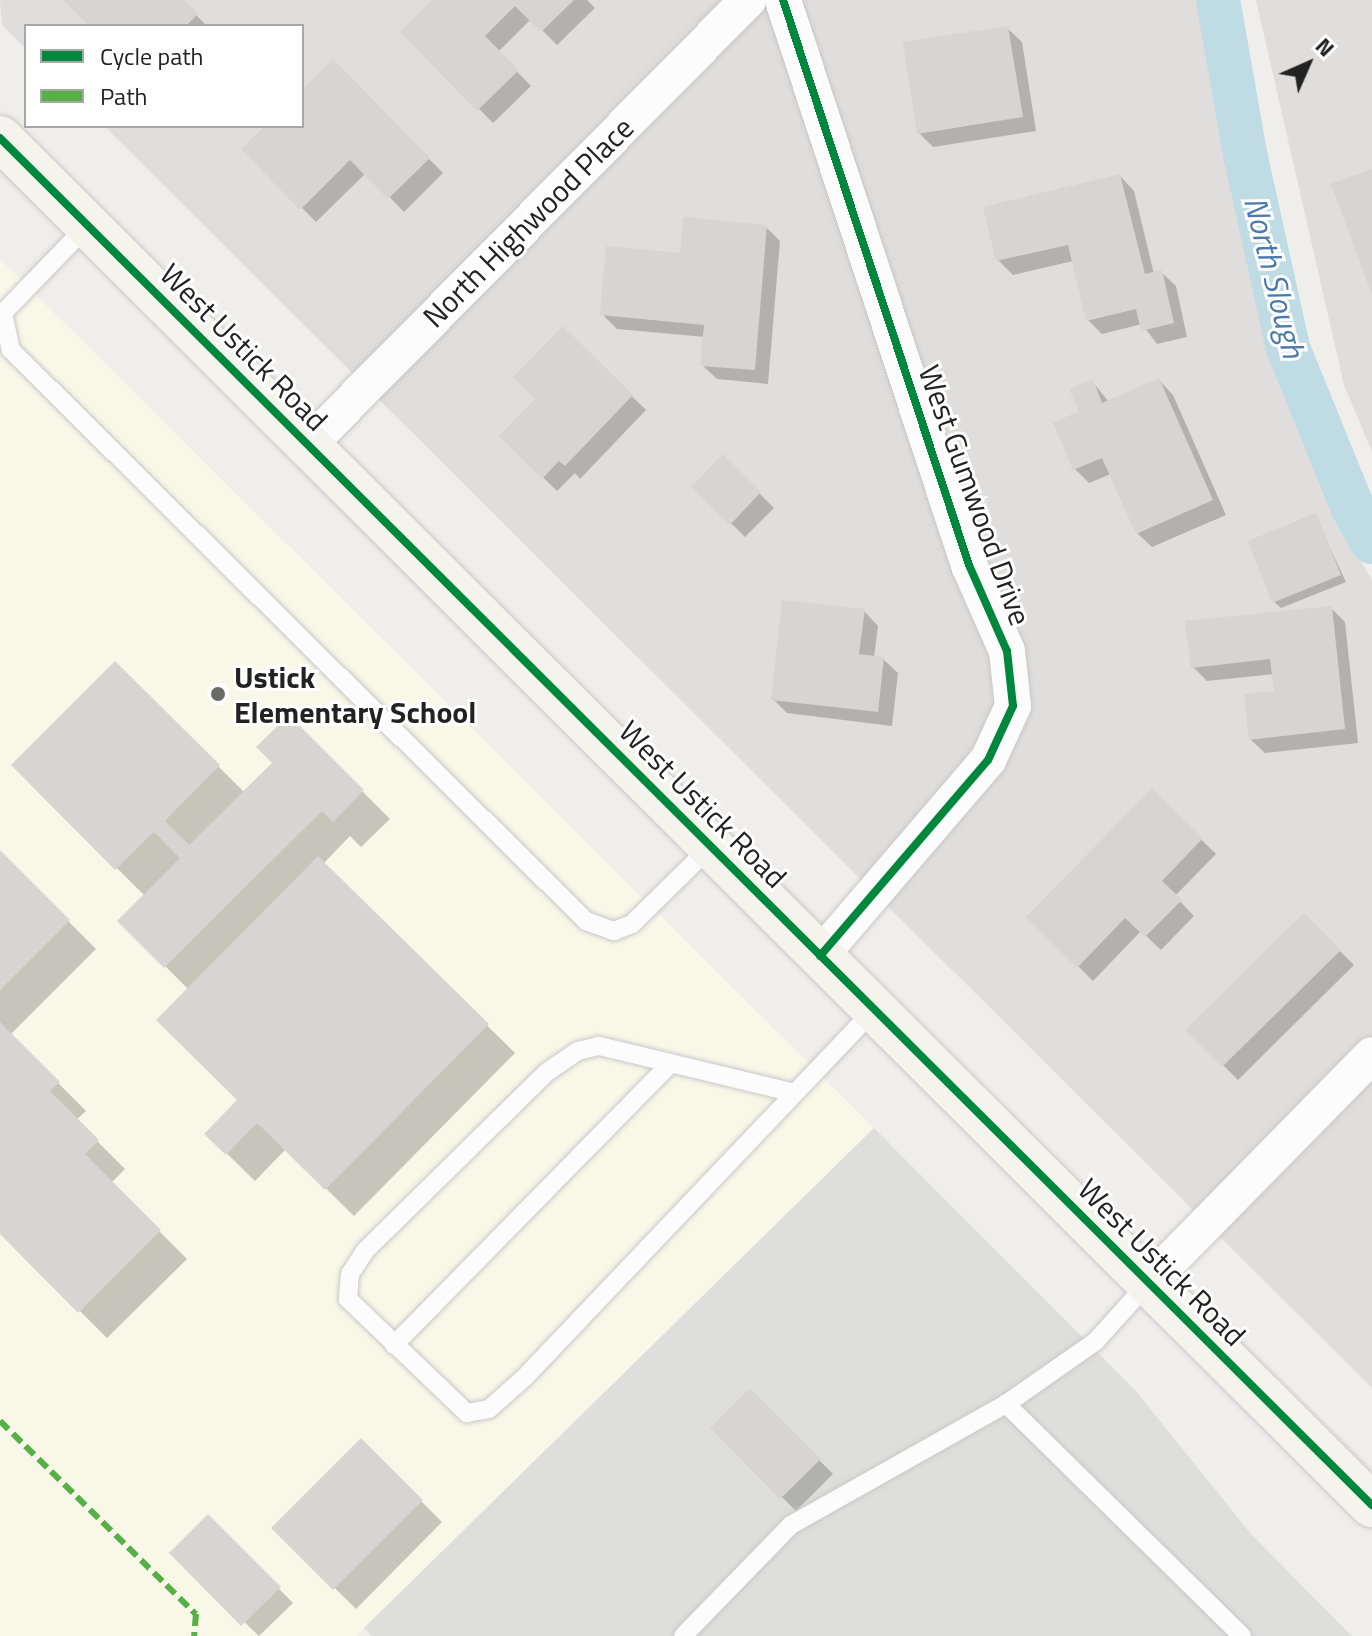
<!DOCTYPE html>
<html>
<head>
<meta charset="utf-8">
<style>
	body { margin:0 }
	#map { position:relative; width:1372px; height:1636px; overflow:hidden; background:#f0eeeb; font-family:"Titillium Web",sans-serif }
	div>[style] { position:absolute }
	.residential>* { inset:0; background:#dfdedc }
	.education>* { inset:0; background:#f8f7e8 }
	.religious>* { inset:0; background:#dededc }
	.shadow>* { inset:0; background:#0003 }
	.canal>* { height:44px; margin:-22px; padding:0 22px; transform-origin:22px; border-radius:22px; background:#bfdbe3 }
	.building>* { inset:0; background:#d7d4d2 }
	.roads { filter:drop-shadow(0 0 2px #c9c8c7) drop-shadow(0 0 2px #c9c8c7) }
	.service>* { height:18px; margin:-9px; padding:0 9px; transform-origin:9px; border-radius:9px; background:#fdfcfc }
	.minor>* { height:36px; margin:-18px; padding:0 18px; transform-origin:18px; border-radius:18px; background:#fdfcfc }
	.secondary>* { height:44px; margin:-22px; padding:0 22px; transform-origin:22px; border-radius:22px; background:#f4f4ed }
	.quiet>* { height:6px; margin-top:-3px; transform-origin:0; background:repeating-linear-gradient(90deg,#55b145 0 12px,transparent 0 18px) }
	.cycleway>* { height:8px; margin:-4px; padding:0 4px; transform-origin:4px; border-radius:4px; background:#00873e }
	.dots>* { width:22px; height:22px; translate:-50% -50%; box-sizing:border-box; border:4px solid #fff; border-radius:50% }
	span { translate:-50% -50%; white-space:nowrap; text-align:center; line-height:1.15; -webkit-text-stroke:6px #fff; paint-order:stroke }
	.street-label { font-size:30px; color:#222 }
	.poi-label { font-size:30px; color:#222; font-weight:700 }
	.left { translate:0 -50%; text-align:left }
	.water-label { font-size:32px; color:#4a7aab; font-style:italic }
	.legend { position:absolute; left:24px; top:24px; width:280px; height:104px; box-sizing:border-box; background:#fff; border:2px solid #a7a7a7; margin:0; padding:10px 14px; list-style:none; font-size:24px; color:#222 }
	.legend li { display:flex; align-items:center; gap:16px; height:40px }
	.legend b { width:40px; border:2px solid #a7a7a7 }
	.north { position:absolute; left:1268px; top:24px; width:80px; height:80px; -webkit-text-stroke:6px #fff; paint-order:stroke; rotate:45deg; font-size:22px; font-weight:700; line-height:32px; text-align:center; color:#222 }
	.north::after { content:''; display:block; margin:auto; width:28px; height:36px; background:#222; clip-path:polygon(50% 0,100% 100%,50% 72%,0 100%) }
</style>
</head>
<body>
<div id="map">
	<div class="residential">
		<div style="clip-path:polygon(0 0,1197px 0,1308px 450px,1346px 537px,1372px 580px,1372px 1388px,104px 126px,302px 126px,302px 26px,26px 26px,26px 49px,2px 25px)"></div>
		<div style="clip-path:polygon(1256px 0,1372px 0,1372px 452px,1344px 385px)"></div>
	</div>
	<div class="education">
		<div style="clip-path:polygon(0 259px,874px 1128px,356px 1636px,0 1636px)"></div>
	</div>
	<div class="religious">
		<div style="clip-path:polygon(874px 1128px,1135px 1390px,1251px 1534px,1352px 1636px,372px 1636px,364px 1628px)"></div>
	</div>
	<div class="shadow">
		<div style="clip-path:polygon(66px 0,181px 0,207px 26px,92px 26px)"></div>
		<div style="clip-path:polygon(435px 0,587px 0,595px 8px,557px 45px,531px 19px,498px 52px,531px 86px,493px 123px,403px 32px)"></div>
		<div style="clip-path:polygon(1007px 28px,1022px 42px,1036px 131px,933px 147px,919px 133px)"></div>
		<div style="clip-path:polygon(333px 62px,443px 173px,404px 212px,366px 173px,316px 222px,244px 149px,268px 126px,302px 126px,302px 92px)"></div>
		<div style="clip-path:polygon(1120px 176px,1134px 191px,1154px 274px,1161px 272px,1176px 286px,1187px 337px,1157px 344px,1142px 324px,1102px 334px,1088px 320px,1073px 261px,1013px 275px,998px 260px)"></div>
		<div style="clip-path:polygon(766px 227px,780px 241px,768px 384px,717px 379px,702px 365px,705px 337px,617px 329px,602px 314px,682px 255px)"></div>
		<div style="clip-path:polygon(563px 329px,646px 410px,580px 479px,575px 473px,557px 491px,501px 436px,537px 399px)"></div>
		<div style="clip-path:polygon(1159px 380px,1173px 395px,1226px 515px,1152px 547px,1137px 533px,1111px 474px,1089px 483px,1075px 469px,1082px 412px,1092px 381px,1109px 402px)"></div>
		<div style="clip-path:polygon(723px 457px,774px 508px,745px 537px,694px 487px)"></div>
		<div style="clip-path:polygon(1315px 516px,1346px 582px,1281px 608px,1274px 602px)"></div>
		<div style="clip-path:polygon(1331px 608px,1345px 622px,1358px 743px,1265px 753px,1250px 739px,1276px 692px,1274px 674px,1207px 681px,1193px 667px)"></div>
		<div style="clip-path:polygon(864px 611px,878px 626px,874px 658px,883px 659px,898px 673px,892px 726px,787px 713px,773px 699px)"></div>
		<div style="clip-path:polygon(115px 663px,245px 793px,274px 764px,289px 718px,390px 819px,361px 847px,350px 836px,323px 864px,515px 1053px,354px 1216px,286px 1149px,255px 1181px,207px 1134px,240px 1101px,189px 990px,120px 921px,145px 896px,13px 765px)"></div>
		<div style="clip-path:polygon(1152px 791px,1216px 854px,1175px 896px,1194px 916px,1161px 950px,1141px 931px,1093px 981px,1029px 917px)"></div>
		<div style="clip-path:polygon(0 853px,96px 949px,10px 1035px,86px 1111px,76px 1120px,125px 1169px,111px 1183px,187px 1259px,107px 1338px,0 1231px)"></div>
		<div style="clip-path:polygon(1304px 915px,1354px 965px,1238px 1080px,1188px 1030px)"></div>
		<div style="clip-path:polygon(750px 1391px,833px 1474px,796px 1511px,713px 1428px)"></div>
		<div style="clip-path:polygon(361px 1441px,442px 1522px,356px 1609px,274px 1528px)"></div>
		<div style="clip-path:polygon(208px 1517px,293px 1603px,259px 1636px,172px 1553px)"></div>
	</div>
	<div class="canal">
		<div style="left:1218px;top:0;width:160px;rotate:80deg"></div>
		<div style="left:1246px;top:158px;width:195px;rotate:77.5deg"></div>
		<div style="left:1288px;top:348px;width:173px;rotate:67.9deg"></div>
		<div style="left:1353px;top:508px;width:39px;rotate:61deg"></div>
	</div>
	<div class="building">
		<div style="clip-path:polygon(63px 0,184px 0,198px 14px,186px 26px,89px 26px)"></div>
		<div style="clip-path:polygon(432px 0,574px 0,541px 32px,515px 6px,485px 36px,519px 70px,477px 111px,400px 32px)"></div>
		<div style="clip-path:polygon(1008px 26px,1023px 117px,917px 134px,903px 42px)"></div>
		<div style="clip-path:polygon(333px 59px,430px 158px,388px 199px,350px 160px,300px 210px,241px 149px,265px 126px,302px 126px,302px 90px)"></div>
		<div style="clip-path:polygon(1372px 169px,1372px 295px,1331px 184px)"></div>
		<div style="clip-path:polygon(1120px 174px,1145px 274px,1162px 270px,1174px 323px,1141px 331px,1136px 309px,1086px 321px,1068px 245px,996px 261px,983px 207px)"></div>
		<div style="clip-path:polygon(684px 217px,767px 225px,755px 370px,700px 366px,704px 325px,600px 315px,606px 246px,680px 253px)"></div>
		<div style="clip-path:polygon(563px 326px,633px 395px,565px 466px,559px 461px,542px 479px,499px 436px,535px 399px,513px 377px)"></div>
		<div style="clip-path:polygon(1159px 378px,1213px 500px,1136px 534px,1102px 458px,1073px 470px,1053px 423px,1079px 411px,1069px 389px,1093px 379px,1102px 403px)"></div>
		<div style="clip-path:polygon(723px 454px,761px 492px,730px 525px,691px 487px)"></div>
		<div style="clip-path:polygon(1316px 513px,1341px 575px,1272px 603px,1248px 541px)"></div>
		<div style="clip-path:polygon(782px 600px,865px 609px,859px 654px,884px 657px,878px 712px,771px 700px)"></div>
		<div style="clip-path:polygon(1332px 606px,1345px 729px,1249px 740px,1244px 694px,1274px 691px,1270px 659px,1191px 668px,1185px 621px)"></div>
		<div style="clip-path:polygon(115px 661px,220px 765px,165px 821px,189px 845px,272px 763px,256px 747px,289px 715px,364px 790px,333px 822px,322px 811px,164px 968px,117px 921px,180px 858px,154px 832px,115px 870px,11px 765px)"></div>
		<div style="clip-path:polygon(1152px 788px,1203px 838px,1162px 881px,1182px 900px,1145px 937px,1125px 918px,1077px 968px,1026px 917px)"></div>
		<div style="clip-path:polygon(0 850px,70px 920px,0 990px)"></div>
		<div style="clip-path:polygon(318px 856px,489px 1024px,325px 1190px,257px 1123px,226px 1155px,204px 1134px,237px 1100px,156px 1020px)"></div>
		<div style="clip-path:polygon(1304px 913px,1341px 950px,1222px 1067px,1185px 1030px)"></div>
		<div style="clip-path:polygon(0 1022px,60px 1082px,50px 1091px,99px 1140px,85px 1154px,161px 1230px,78px 1313px,0 1234px)"></div>
		<div style="clip-path:polygon(750px 1388px,821px 1459px,780px 1499px,710px 1428px)"></div>
		<div style="clip-path:polygon(361px 1438px,423px 1500px,333px 1590px,271px 1528px)"></div>
		<div style="clip-path:polygon(208px 1514px,281px 1587px,241px 1626px,169px 1553px)"></div>
	</div>
	<div class="roads">
		<div class="service">
			<div style="left:88px;top:225px;width:122px;rotate:134deg"></div>
			<div style="left:3px;top:313px;width:38px;rotate:78deg"></div>
			<div style="left:11px;top:350px;width:810px;rotate:44.8deg"></div>
			<div style="left:586px;top:921px;width:30px;rotate:20deg"></div>
			<div style="left:614px;top:931px;width:19px;rotate:-21deg"></div>
			<div style="left:632px;top:924px;width:111px;rotate:-44.6deg"></div>
			<div style="left:795px;top:1093px;width:202px;rotate:-166.5deg"></div>
			<div style="left:599px;top:1046px;width:22px;rotate:167deg"></div>
			<div style="left:578px;top:1051px;width:37px;rotate:146deg"></div>
			<div style="left:547px;top:1072px;width:255px;rotate:135.5deg"></div>
			<div style="left:365px;top:1251px;width:27px;rotate:123deg"></div>
			<div style="left:350px;top:1274px;width:25px;rotate:95deg"></div>
			<div style="left:348px;top:1299px;width:165px;rotate:43.8deg"></div>
			<div style="left:467px;top:1413px;width:22px;rotate:-10deg"></div>
			<div style="left:489px;top:1409px;width:48px;rotate:-41.6deg"></div>
			<div style="left:525px;top:1377px;width:506px;rotate:-46.44deg"></div>
			<div style="left:394px;top:1345px;width:395px;rotate:-45.5deg"></div>
			<div style="left:1006px;top:1404px;width:331px;rotate:44.5deg"></div>
			<div style="left:683px;top:1636px;width:155px;rotate:-45.8deg"></div>
			<div style="left:791px;top:1525px;width:247px;rotate:-29.4deg"></div>
			<div style="left:1006px;top:1404px;width:108px;rotate:-34.9deg"></div>
			<div style="left:1095px;top:1342px;width:81px;rotate:-48deg"></div>
		</div>
		<div class="minor">
			<div style="left:783px;top:0;width:595px;rotate:71.78deg"></div>
			<div style="left:969px;top:565px;width:94px;rotate:66.2deg"></div>
			<div style="left:1007px;top:651px;width:55px;rotate:83.8deg"></div>
			<div style="left:1013px;top:706px;width:60px;rotate:114.8deg"></div>
			<div style="left:988px;top:760px;width:258px;rotate:130.6deg"></div>
			<div style="left:308px;top:445px;width:626px;rotate:-45.32deg"></div>
			<div style="left:1149px;top:1282px;width:318px;rotate:-45.5deg"></div>
		</div>
		<div class="secondary">
			<div style="left:0;top:138px;width:1937px;rotate:44.9deg"></div>
		</div>
	</div>
	<div class="quiet">
		<div style="left:0;top:1421px;width:275px;rotate:44.6deg"></div>
		<div style="left:196px;top:1614px;width:22px;rotate:95deg"></div>
	</div>
	<div class="cycleway">
		<div style="left:783px;top:0;width:595px;rotate:71.78deg"></div>
		<div style="left:969px;top:565px;width:94px;rotate:66.2deg"></div>
		<div style="left:1007px;top:651px;width:55px;rotate:83.8deg"></div>
		<div style="left:1013px;top:706px;width:60px;rotate:114.8deg"></div>
		<div style="left:988px;top:760px;width:258px;rotate:130.6deg"></div>
		<div style="left:0;top:138px;width:1937px;rotate:44.9deg"></div>
	</div>
	<div class="dots">
		<div style="left:218px;top:694px;background:#6a6968"></div>
	</div>
	<div class="street-label">
		<span style="left:528px;top:222px;rotate:-45deg">North Highwood Place</span>
		<span style="left:244px;top:347px;rotate:45deg">West Ustick Road</span>
		<span style="left:975px;top:495px;rotate:70deg">West Gumwood Drive</span>
		<span style="left:703px;top:804px;rotate:45deg">West Ustick Road</span>
		<span style="left:1162px;top:1262px;rotate:45deg">West Ustick Road</span>
	</div>
	<div class="poi-label">
		<span class="left" style="left:234px;top:694px">Ustick<br>Elementary School</span>
	</div>
	<div class="water-label">
		<span style="left:1275px;top:277px;rotate:76deg">North Slough</span>
	</div>
	<ul class="legend">
	<li><b style="height:10px;background:#00873e"></b>Cycle path</li>
	<li><b style="height:10px;background:#55b145"></b>Path</li>
	</ul>
	<div class="north">N</div>
</div>
</body>
</html>
